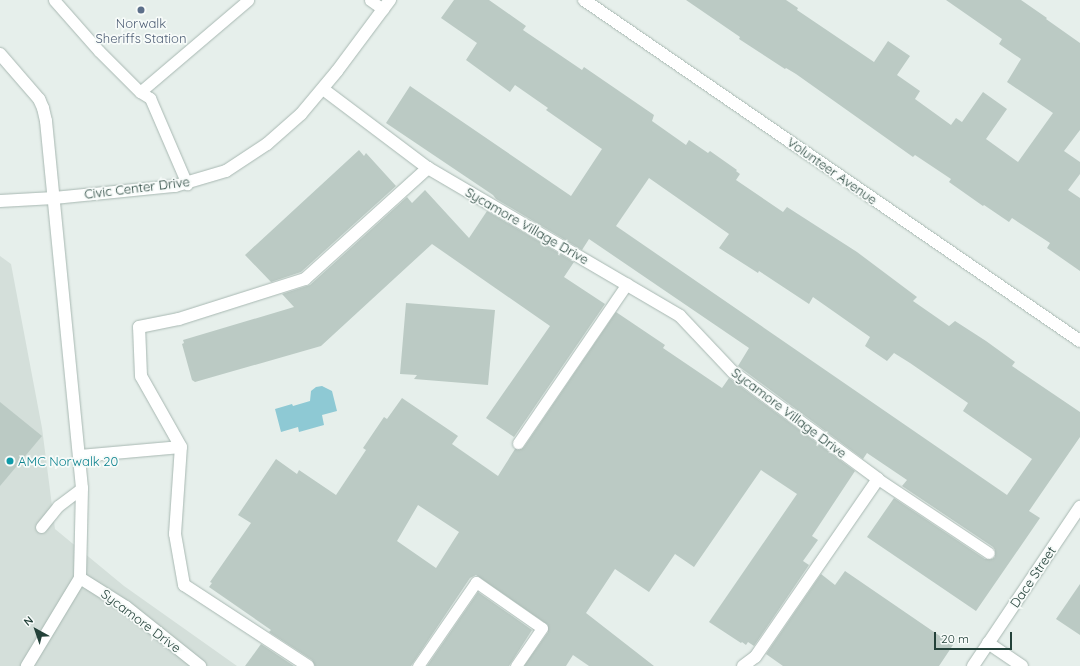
<!DOCTYPE html>
<html>
<head>
<meta charset="utf-8">
<style>
	body { margin:0 }
	#map { position:relative; width:1080px; height:666px; overflow:hidden; background:#e6efeb; font-family:Quicksand,sans-serif }
	div>[style] { position:absolute }
	.built>* { inset:0; background:#d4dfda }
	.water>* { inset:0; background:#8ec9d4 }
	.building>* { inset:0; background:#bbcac4 }
	.roads { filter:drop-shadow(0 0 1px #a8b8b2) drop-shadow(0 0 1px #a8b8b2) }
	.lane>* { height:11px; margin:-5.5px; padding:0 5.5px; transform-origin:5.5px; border-radius:5.5px; background:#fff }
	.street>* { height:12px; margin:-6px; padding:0 6px; transform-origin:6px; border-radius:6px; background:#fff }
	.secondary>* { height:12px; margin:-6px; padding:0 6px; transform-origin:6px; border-radius:6px; background:#fff }
	.dots>* { width:11px; height:11px; translate:-50% -50%; box-sizing:border-box; border:2px solid #f7fbf9; border-radius:50% }
	span { translate:-50% -50%; white-space:nowrap; text-align:center; line-height:1.15; -webkit-text-stroke:3.5px #f7fbf9; paint-order:stroke }
	.service-label { font-size:13px; color:#4e5e75 }
	.street-label { font-size:13px; color:#24423a }
	.culture-label { font-size:13px; color:#0d838f }
	.left { translate:0 -50%; text-align:left }
	.north { position:absolute; left:16px; top:610px; width:40px; height:40px; -webkit-text-stroke:3px #f7fbf9; paint-order:stroke; rotate:320deg; font-size:11px; font-weight:700; line-height:16px; text-align:center; color:#24423a }
	.north::after { content:''; display:block; margin:auto; width:14px; height:18px; background:#24423a; clip-path:polygon(50% 0,100% 100%,50% 72%,0 100%) }
	.scale { position:absolute; left:934px; top:632px; width:78px; height:18px; box-sizing:border-box; border:2px solid #24423a; border-top:0; padding-left:5px; font-size:12px; line-height:14px; white-space:nowrap; color:#24423a; -webkit-text-stroke:3px #f7fbf9; paint-order:stroke }
</style>
</head>
<body>
<div id="map">
	<div class="built">
		<div style="clip-path:polygon(0 256px,11px 264px,42px 428px,55px 529px,124px 586px,237px 666px,0 666px)"></div>
	</div>
	<div class="water">
		<div style="clip-path:polygon(322px 386px,332px 391px,337px 411px,322px 415px,324px 425px,299px 432px,298px 427px,281px 432px,275px 409px,292px 404px,293px 406px,310px 401px,311px 391px,316px 387px)"></div>
	</div>
	<div class="building">
		<div style="clip-path:polygon(evenodd,454px 0,489px 0,526px 26px,523px 30px,582px 70px,584px 67px,654px 115px,652px 121px,686px 145px,689px 140px,708px 153px,710px 151px,737px 170px,736px 171px,740px 174px,736px 180px,783px 212px,787px 207px,857px 252px,917px 297px,913px 301px,949px 326px,955px 321px,986px 341px,1015px 362px,1012px 366px,1080px 412px,1080px 437px,1029px 511px,1040px 518px,976px 611px,867px 537px,894px 498px,985px 559px,992px 559px,995px 557px,995px 550px,993px 547px,902px 486px,907px 480px,867px 453px,863px 459px,738px 366px,749px 348px,589px 239px,582px 250px,496px 199px,493px 195px,386px 123px,410px 86px,571px 196px,602px 149px,546px 110px,548px 108px,515px 85px,510px 92px,466px 60px,477px 43px,441px 18px,454px 0,649px 178px,729px 234px,719px 248px,758px 273px,759px 271px,809px 304px,813px 297px,870px 337px,865px 346px,887px 361px,894px 353px,910px 363px,968px 403px,963px 411px,1032px 459px,1007px 495px,616px 226px,649px 178px)"></div>
		<div style="clip-path:polygon(686px 0,786px 0,798px 8px,797px 10px,874px 62px,888px 41px,910px 56px,897px 75px,920px 91px,915px 99px,951px 125px,956px 118px,962px 122px,983px 92px,1007px 109px,986px 139px,1018px 162px,1053px 113px,1007px 82px,1021px 59px,999px 44px,1002px 39px,946px 0,1021px 0,1047px 18px,1046px 19px,1080px 43px,1080px 130px,1064px 151px,1080px 162px,1080px 174px,1068px 190px,1080px 198px,1080px 271px,1047px 248px,1050px 243px,1012px 218px,1009px 222px,984px 205px,983px 206px,949px 182px,951px 179px,915px 155px,913px 157px,796px 74px,786px 68px,785px 69px,739px 39px,740px 37px)"></div>
		<div style="clip-path:polygon(359px 150px,364px 156px,366px 153px,396px 186px,301px 272px,271px 282px,245px 255px)"></div>
		<div style="clip-path:polygon(425px 190px,469px 238px,487px 211px,574px 262px,564px 277px,605px 304px,514px 437px,486px 418px,550px 326px,432px 244px,321px 346px,195px 382px,192px 380px,182px 344px,184px 343px,183px 340px,294px 307px,282px 294px,310px 285px,407px 197px,412px 203px)"></div>
		<div style="clip-path:polygon(406px 303px,495px 310px,488px 385px,414px 379px,417px 375px,400px 374px)"></div>
		<div style="clip-path:polygon(evenodd,616px 312px,665px 345px,663px 348px,722px 388px,729px 378px,855px 471px,812px 536px,818px 540px,803px 561px,809px 565px,754px 646px,748px 642px,746px 645px,742px 642px,741px 643px,709px 622px,797px 494px,761px 470px,694px 567px,675px 554px,649px 592px,615px 569px,586px 613px,654px 666px,589px 666px,573px 655px,566px 666px,524px 666px,548px 632px,548px 625px,476px 575px,470px 578px,411px 666px,315px 666px,312px 660px,269px 632px,271px 630px,209px 587px,212px 583px,210px 582px,251px 523px,238px 515px,276px 459px,297px 474px,299px 470px,336px 495px,366px 450px,363px 448px,384px 417px,387px 419px,402px 398px,458px 436px,452px 444px,498px 476px,515px 449px,521px 449px,524px 447px,616px 312px,418px 505px,459px 532px,436px 568px,397px 541px,418px 505px)"></div>
		<div style="clip-path:polygon(0 402px,42px 436px,0 486px)"></div>
		<div style="clip-path:polygon(845px 571px,953px 645px,939px 666px,783px 666px,766px 654px,821px 574px,835px 585px)"></div>
		<div style="clip-path:polygon(1080px 584px,1080px 635px,1056px 619px)"></div>
		<div style="clip-path:polygon(478px 592px,532px 630px,509px 666px,427px 666px)"></div>
		<div style="clip-path:polygon(261px 644px,294px 666px,245px 666px)"></div>
	</div>
	<div class="roads">
		<div class="lane">
			<div style="left:54px;top:0;width:68px;rotate:48.6deg"></div>
			<div style="left:99px;top:51px;width:58px;rotate:45deg"></div>
			<div style="left:140px;top:92px;width:12px;rotate:31deg"></div>
			<div style="left:150px;top:98px;width:94px;rotate:66.7deg"></div>
			<div style="left:370px;top:0;width:16px;rotate:35deg"></div>
			<div style="left:140px;top:92px;width:142px;rotate:-40.4deg"></div>
			<div style="left:518px;top:443px;width:193px;rotate:-55.6deg"></div>
			<div style="left:878px;top:479px;width:133px;rotate:33.7deg"></div>
			<div style="left:41px;top:527px;width:27px;rotate:-51deg"></div>
			<div style="left:58px;top:506px;width:30px;rotate:-37deg"></div>
			<div style="left:418px;top:666px;width:102px;rotate:-55.4deg"></div>
			<div style="left:476px;top:582px;width:80px;rotate:34.9deg"></div>
			<div style="left:542px;top:628px;width:46px;rotate:124.4deg"></div>
		</div>
		<div class="street">
			<div style="left:584px;top:0;width:602px;rotate:34.51deg"></div>
			<div style="left:0;top:54px;width:60px;rotate:49.1deg"></div>
			<div style="left:39px;top:99px;width:10px;rotate:66deg"></div>
			<div style="left:43px;top:108px;width:13px;rotate:77deg"></div>
			<div style="left:46px;top:121px;width:369px;rotate:84.4deg"></div>
			<div style="left:82px;top:488px;width:90px;rotate:91.3deg"></div>
			<div style="left:80px;top:578px;width:103px;rotate:121.1deg"></div>
			<div style="left:323px;top:89px;width:131px;rotate:37deg"></div>
			<div style="left:80px;top:456px;width:101px;rotate:-5.1deg"></div>
			<div style="left:80px;top:578px;width:54px;rotate:32.2deg"></div>
			<div style="left:126px;top:607px;width:95px;rotate:38.6deg"></div>
			<div style="left:988px;top:643px;width:41px;rotate:34.1deg"></div>
			<div style="left:308px;top:666px;width:148px;rotate:-146.8deg"></div>
			<div style="left:184px;top:585px;width:52px;rotate:-100deg"></div>
			<div style="left:175px;top:534px;width:87px;rotate:-86.1deg"></div>
			<div style="left:181px;top:447px;width:81px;rotate:-119.4deg"></div>
			<div style="left:141px;top:376px;width:49px;rotate:-92.3deg"></div>
			<div style="left:139px;top:327px;width:41px;rotate:-11.3deg"></div>
			<div style="left:179px;top:319px;width:132px;rotate:-17.6deg"></div>
			<div style="left:305px;top:279px;width:166px;rotate:-42.1deg"></div>
			<div style="left:428px;top:168px;width:292px;rotate:30.4deg"></div>
			<div style="left:680px;top:316px;width:77px;rotate:46.6deg"></div>
			<div style="left:733px;top:372px;width:180px;rotate:36.4deg"></div>
			<div style="left:878px;top:479px;width:216px;rotate:124.6deg"></div>
			<div style="left:755px;top:657px;width:15px;rotate:143deg"></div>
			<div style="left:973px;top:666px;width:192px;rotate:-56.1deg"></div>
		</div>
		<div class="secondary">
			<div style="left:0;top:201px;width:54px;rotate:-3.2deg"></div>
			<div style="left:54px;top:198px;width:122px;rotate:-5.7deg"></div>
			<div style="left:175px;top:186px;width:53px;rotate:-16.4deg"></div>
			<div style="left:226px;top:171px;width:49px;rotate:-33.4deg"></div>
			<div style="left:267px;top:144px;width:45px;rotate:-41.4deg"></div>
			<div style="left:301px;top:114px;width:56px;rotate:-50.1deg"></div>
			<div style="left:337px;top:71px;width:89px;rotate:-53.3deg"></div>
		</div>
	</div>
	<div class="dots">
		<div style="left:141px;top:10px;background:#5c6f8a"></div>
		<div style="left:10px;top:461px;background:#0f9aa8"></div>
	</div>
	<div class="service-label">
		<span style="left:141px;top:31px">Norwalk<br>Sheriffs Station</span>
	</div>
	<div class="street-label">
		<span style="left:832px;top:171px;rotate:35deg">Volunteer Avenue</span>
		<span style="left:137px;top:188px;rotate:-7deg">Civic Center Drive</span>
		<span style="left:527px;top:226px;rotate:30deg">Sycamore Village Drive</span>
		<span style="left:789px;top:413px;rotate:37deg">Sycamore Village Drive</span>
		<span style="left:1033px;top:577px;rotate:-56deg">Dace Street</span>
		<span style="left:141px;top:621px;rotate:37deg">Sycamore Drive</span>
	</div>
	<div class="culture-label">
		<span class="left" style="left:18px;top:461px">AMC Norwalk 20</span>
	</div>
	<div class="north">N</div>
	<div class="scale">20 m</div>
</div>
</body>
</html>
